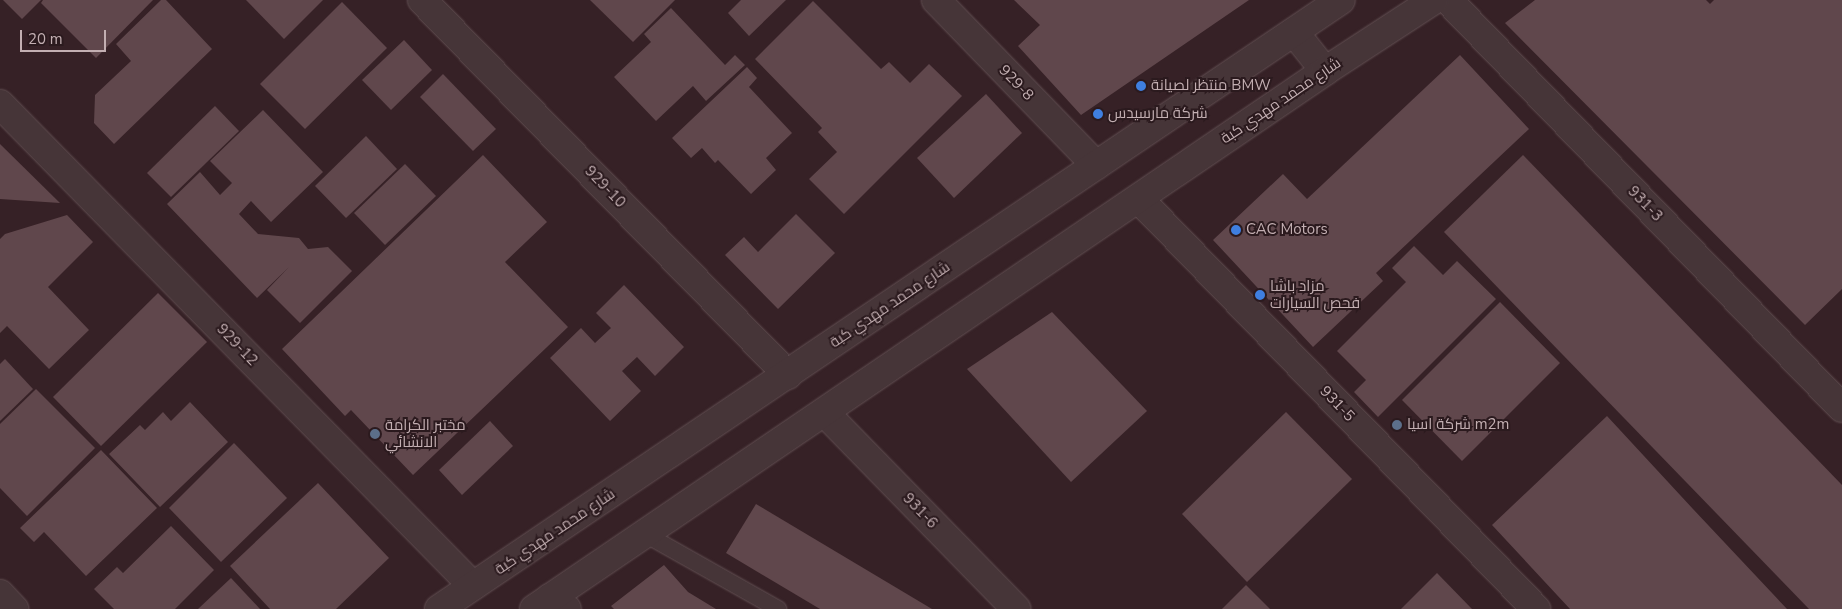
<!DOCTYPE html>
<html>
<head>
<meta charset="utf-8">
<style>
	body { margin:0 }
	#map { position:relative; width:1842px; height:609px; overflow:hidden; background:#362126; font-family:"Nunito Sans",Cairo,sans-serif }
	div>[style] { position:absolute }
	.building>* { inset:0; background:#60474c }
	.roads { filter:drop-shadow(0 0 1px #614f52) drop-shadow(0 0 1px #614f52) }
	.service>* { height:16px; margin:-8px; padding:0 8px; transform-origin:8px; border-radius:8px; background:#463538 }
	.minor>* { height:28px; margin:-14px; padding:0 14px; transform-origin:14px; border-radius:14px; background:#463538 }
	.tertiary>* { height:28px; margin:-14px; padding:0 14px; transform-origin:14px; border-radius:14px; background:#463538 }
	.dots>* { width:14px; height:14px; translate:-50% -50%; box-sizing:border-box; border:2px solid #2b1a1e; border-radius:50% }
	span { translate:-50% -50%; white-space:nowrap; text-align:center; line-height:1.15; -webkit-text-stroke:4px #2b1a1e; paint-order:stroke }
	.street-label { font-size:15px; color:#c3afb2 }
	.poi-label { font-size:15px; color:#c3afb2 }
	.left { translate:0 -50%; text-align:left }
	.scale { position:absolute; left:20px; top:30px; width:86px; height:22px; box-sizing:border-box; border:2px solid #c3afb2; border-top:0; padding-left:6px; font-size:15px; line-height:18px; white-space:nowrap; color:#c3afb2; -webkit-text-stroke:4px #2b1a1e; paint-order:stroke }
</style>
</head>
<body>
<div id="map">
	<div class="building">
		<div style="clip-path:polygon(3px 0,41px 0,22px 19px)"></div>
		<div style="clip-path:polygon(43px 0,153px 0,96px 58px,41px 3px)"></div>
		<div style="clip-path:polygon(161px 0,166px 0,212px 49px,114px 144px,94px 123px,95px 95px,131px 61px,116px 44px)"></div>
		<div style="clip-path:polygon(246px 0,323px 0,284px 39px)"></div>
		<div style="clip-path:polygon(590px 0,675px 0,633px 42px)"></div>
		<div style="clip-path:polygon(741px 0,786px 0,749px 36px,728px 13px)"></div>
		<div style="clip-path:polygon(1014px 0,1249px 0,1081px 115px,1018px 46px,1040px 25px)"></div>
		<div style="clip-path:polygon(1535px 0,1706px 0,1710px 4px,1714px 0,1842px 0,1842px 289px,1805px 325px,1505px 23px)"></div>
		<div style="clip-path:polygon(813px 1px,881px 69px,889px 62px,910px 83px,929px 64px,962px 96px,844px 214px,809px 179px,837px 152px,818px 132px,822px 128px,755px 59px)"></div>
		<div style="clip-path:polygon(342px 2px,387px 48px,305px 129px,260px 84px)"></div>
		<div style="clip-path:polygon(671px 8px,725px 65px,735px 55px,745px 65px,706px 101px,693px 86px,656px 121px,614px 77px,651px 42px,644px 34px)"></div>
		<div style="clip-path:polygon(404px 40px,432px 70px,391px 110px,362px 80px)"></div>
		<div style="clip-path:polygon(1460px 55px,1529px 129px,1376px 273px,1383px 281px,1313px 347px,1213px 240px,1283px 174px,1307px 199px)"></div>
		<div style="clip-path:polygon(747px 67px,757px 78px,749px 87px,792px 133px,766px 158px,776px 170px,751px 194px,718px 160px,715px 163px,702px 148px,691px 158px,672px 138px)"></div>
		<div style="clip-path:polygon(443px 74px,496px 129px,473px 151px,420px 97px)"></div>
		<div style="clip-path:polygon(986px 94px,1022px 133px,954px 198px,917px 158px)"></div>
		<div style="clip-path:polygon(215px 106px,239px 131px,171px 197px,147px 173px)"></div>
		<div style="clip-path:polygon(263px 110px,323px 172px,271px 222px,251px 201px,239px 214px,258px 234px,299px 238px,308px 249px,328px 247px,352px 271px,300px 323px,267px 290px,289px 267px,257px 298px,167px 204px,200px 172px,220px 195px,232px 183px,210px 161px)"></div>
		<div style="clip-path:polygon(366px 136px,397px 169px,346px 218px,315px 186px)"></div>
		<div style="clip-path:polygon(0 144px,60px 203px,0 199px)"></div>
		<div style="clip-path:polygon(483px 155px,547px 222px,505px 262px,568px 327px,413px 475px,351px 410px,345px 416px,282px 349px)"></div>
		<div style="clip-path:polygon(1523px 155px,1842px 485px,1842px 609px,1809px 609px,1444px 232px)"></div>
		<div style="clip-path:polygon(405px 164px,436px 196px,385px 245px,354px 213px)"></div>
		<div style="clip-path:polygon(796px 214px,835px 253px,778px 309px,725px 255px,744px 237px,758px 252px)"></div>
		<div style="clip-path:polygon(67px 215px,93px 242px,48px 287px,89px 330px,49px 369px,7px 326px,0 333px,0 239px,5px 234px)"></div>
		<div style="clip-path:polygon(1414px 246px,1443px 275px,1457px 261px,1496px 299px,1378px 417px,1354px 392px,1366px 380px,1337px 351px,1406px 282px,1392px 268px)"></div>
		<div style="clip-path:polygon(624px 285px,684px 347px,655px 376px,637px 357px,622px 371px,641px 391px,610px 421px,550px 358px,581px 328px,595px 343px,611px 328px,596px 313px)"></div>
		<div style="clip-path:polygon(158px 293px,207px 342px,101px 446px,53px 397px)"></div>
		<div style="clip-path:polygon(1500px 302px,1560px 363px,1462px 461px,1402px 400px)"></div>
		<div style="clip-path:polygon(1052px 312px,1147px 411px,1071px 482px,967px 369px)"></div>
		<div style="clip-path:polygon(5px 359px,33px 389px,0 421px,0 364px)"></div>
		<div style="clip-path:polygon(36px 389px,95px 448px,27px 516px,0 488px,0 424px)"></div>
		<div style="clip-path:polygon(190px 402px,228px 442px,160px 507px,109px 454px,140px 425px,145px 430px,163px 412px,171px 421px)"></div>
		<div style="clip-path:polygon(1286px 412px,1352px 479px,1247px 582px,1182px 514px)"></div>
		<div style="clip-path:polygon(1607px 416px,1693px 509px,1787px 609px,1570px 609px,1492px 525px)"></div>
		<div style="clip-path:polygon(490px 421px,513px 446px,462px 495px,439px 470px)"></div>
		<div style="clip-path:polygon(234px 443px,287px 498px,221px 562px,169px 508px)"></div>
		<div style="clip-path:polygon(101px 450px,157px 508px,86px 576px,44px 532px,34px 542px,20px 528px)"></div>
		<div style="clip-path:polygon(318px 483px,389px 558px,336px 609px,270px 609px,230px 566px)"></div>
		<div style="clip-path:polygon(756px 504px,932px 609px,820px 609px,726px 553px)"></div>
		<div style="clip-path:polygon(171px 526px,214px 570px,175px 609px,114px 609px,94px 589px,117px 567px,123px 573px)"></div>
		<div style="clip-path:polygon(664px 565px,688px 592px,716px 609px,614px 609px,611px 606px)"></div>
		<div style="clip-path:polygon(1437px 573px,1472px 609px,1401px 609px)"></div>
		<div style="clip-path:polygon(231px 578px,260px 609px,198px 609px)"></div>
		<div style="clip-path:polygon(1246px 585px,1270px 609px,1222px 609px)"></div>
	</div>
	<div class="roads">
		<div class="service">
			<div style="left:645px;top:534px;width:153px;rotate:29.4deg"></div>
		</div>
		<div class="minor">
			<div style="left:422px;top:0;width:524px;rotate:45.7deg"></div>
			<div style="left:936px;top:0;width:230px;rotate:45.9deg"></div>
			<div style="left:1448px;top:0;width:567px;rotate:46deg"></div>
			<div style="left:0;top:104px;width:675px;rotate:45.54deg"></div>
			<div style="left:1139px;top:199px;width:571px;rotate:45.92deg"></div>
			<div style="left:825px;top:413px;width:274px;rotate:45.7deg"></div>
			<div style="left:0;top:594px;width:21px;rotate:47deg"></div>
			<div style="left:550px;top:598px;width:20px;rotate:33deg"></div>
		</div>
		<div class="tertiary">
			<div style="left:1294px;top:32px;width:50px;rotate:51.5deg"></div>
			<div style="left:439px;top:609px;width:1088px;rotate:-34.03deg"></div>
			<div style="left:534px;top:609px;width:957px;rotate:-34.22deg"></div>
			<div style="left:1325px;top:71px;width:130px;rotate:-33.1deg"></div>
		</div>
	</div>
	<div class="dots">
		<div style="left:1141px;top:86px;background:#3f7fe0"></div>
		<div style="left:1098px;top:114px;background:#3f7fe0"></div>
		<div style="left:1236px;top:230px;background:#3f7fe0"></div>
		<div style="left:1260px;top:295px;background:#3f7fe0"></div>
		<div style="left:1397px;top:425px;background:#5c6f8a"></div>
		<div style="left:375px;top:434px;background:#5c6f8a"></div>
	</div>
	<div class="street-label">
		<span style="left:1016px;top:83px;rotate:46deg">929-8</span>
		<span style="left:1281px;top:101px;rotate:-34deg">شارع محمد مهدي كبة</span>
		<span style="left:605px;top:187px;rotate:46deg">929-10</span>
		<span style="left:1645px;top:204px;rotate:46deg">931-3</span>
		<span style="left:890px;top:305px;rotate:-34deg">شارع محمد مهدي كبة</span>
		<span style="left:237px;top:345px;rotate:46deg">929-12</span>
		<span style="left:1337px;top:404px;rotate:46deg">931-5</span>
		<span style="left:920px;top:511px;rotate:46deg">931-6</span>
		<span style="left:555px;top:532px;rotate:-34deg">شارع محمد مهدي كبة</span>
	</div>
	<div class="poi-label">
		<span class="left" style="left:1151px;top:86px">منتظر لصيانة BMW</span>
		<span class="left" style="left:1108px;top:114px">شركة مارسيدس</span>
		<span class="left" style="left:1246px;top:230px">CAC Motors</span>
		<span class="left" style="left:1270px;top:295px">مزاد باشا<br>فحص السيارات</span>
		<span class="left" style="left:385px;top:434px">مختبر الكرامة<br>الانشائي</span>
		<span class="left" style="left:1407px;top:425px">شركة اسيا m2m</span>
	</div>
	<div class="scale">20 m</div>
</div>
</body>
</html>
